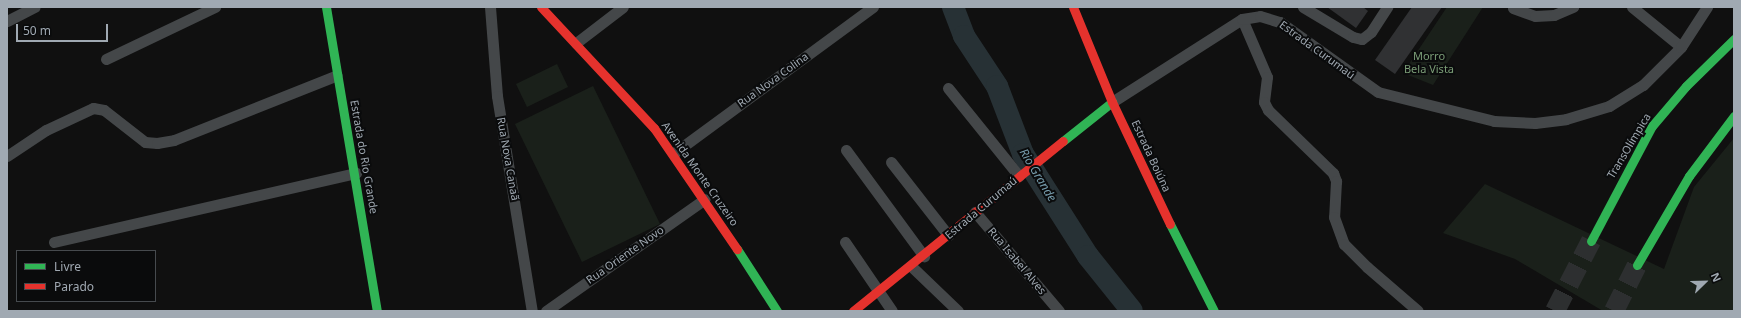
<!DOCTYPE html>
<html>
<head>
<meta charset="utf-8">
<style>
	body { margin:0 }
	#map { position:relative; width:1741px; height:318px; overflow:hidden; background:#101010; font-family:"Noto Sans",sans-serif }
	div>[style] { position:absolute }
	.green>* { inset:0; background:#1a201a }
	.river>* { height:22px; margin:-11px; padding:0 11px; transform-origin:11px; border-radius:11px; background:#273135 }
	.building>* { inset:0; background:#303133 }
	.highway-tunnel>* { height:20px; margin-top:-10px; transform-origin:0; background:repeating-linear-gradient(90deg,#2d2f30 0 20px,transparent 0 30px) }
	.street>* { height:11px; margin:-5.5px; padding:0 5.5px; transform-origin:5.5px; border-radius:5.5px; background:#444749 }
	.fast>* { height:9px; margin:-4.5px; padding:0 4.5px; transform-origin:4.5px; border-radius:4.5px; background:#30b455 }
	.jam>* { height:9px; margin:-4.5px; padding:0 4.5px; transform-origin:4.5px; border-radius:4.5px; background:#e5322d }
	span { translate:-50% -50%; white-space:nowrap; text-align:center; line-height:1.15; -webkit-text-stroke:4px #0a0b0c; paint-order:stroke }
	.street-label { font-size:11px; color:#a0a9b2 }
	.park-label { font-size:11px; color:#7b9d77 }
	.water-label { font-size:12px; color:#779dad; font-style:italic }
	.frame { position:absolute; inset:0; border:8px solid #a0a9b2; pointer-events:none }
	.legend { position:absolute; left:16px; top:250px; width:140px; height:52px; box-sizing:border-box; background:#0a0b0c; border:1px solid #464a4e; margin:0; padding:5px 7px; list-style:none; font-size:12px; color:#a0a9b2 }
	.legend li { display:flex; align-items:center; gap:8px; height:20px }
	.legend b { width:20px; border:1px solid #464a4e }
	.north { position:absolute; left:1685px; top:262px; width:40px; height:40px; -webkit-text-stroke:3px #0a0b0c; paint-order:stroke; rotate:67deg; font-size:11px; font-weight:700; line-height:16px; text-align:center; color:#a0a9b2 }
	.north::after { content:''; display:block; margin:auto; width:14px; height:18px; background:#a0a9b2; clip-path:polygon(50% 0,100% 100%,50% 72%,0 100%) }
	.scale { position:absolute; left:16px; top:24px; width:92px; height:18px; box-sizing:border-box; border:2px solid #a0a9b2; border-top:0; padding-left:5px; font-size:12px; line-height:14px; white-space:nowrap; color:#a0a9b2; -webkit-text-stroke:3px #0a0b0c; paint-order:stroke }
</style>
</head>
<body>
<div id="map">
	<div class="green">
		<div style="clip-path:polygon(1447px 7px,1483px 7px,1433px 85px,1403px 73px)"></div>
		<div style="clip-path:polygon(557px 64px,568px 87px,527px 107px,516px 84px)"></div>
		<div style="clip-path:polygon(593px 86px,660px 224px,582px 262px,515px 124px)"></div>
		<div style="clip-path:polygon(1734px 138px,1734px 311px,1603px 311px,1515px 259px,1443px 233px,1485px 184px,1664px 269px,1694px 187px)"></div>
	</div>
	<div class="river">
		<div style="left:953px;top:7px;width:31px;rotate:69deg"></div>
		<div style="left:964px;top:36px;width:60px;rotate:56.6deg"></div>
		<div style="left:997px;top:86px;width:73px;rotate:69.1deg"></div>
		<div style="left:1023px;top:154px;width:121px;rotate:57.5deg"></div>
		<div style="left:1088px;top:256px;width:70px;rotate:51.3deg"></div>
	</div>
	<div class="building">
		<div style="clip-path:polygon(1327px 7px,1363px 7px,1368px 11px,1356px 28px)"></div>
		<div style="clip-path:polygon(1412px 7px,1442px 7px,1395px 74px,1375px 60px)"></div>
	</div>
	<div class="highway-tunnel">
		<div style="left:1555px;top:311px;width:79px;rotate:-62.8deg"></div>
		<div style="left:1614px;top:311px;width:51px;rotate:-63.4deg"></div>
	</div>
	<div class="street">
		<div style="left:490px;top:7px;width:89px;rotate:85.5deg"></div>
		<div style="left:497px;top:96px;width:218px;rotate:80.8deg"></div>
		<div style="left:1303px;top:7px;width:58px;rotate:31deg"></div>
		<div style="left:1353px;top:37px;width:9px;rotate:13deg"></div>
		<div style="left:1362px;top:39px;width:11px;rotate:-38deg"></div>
		<div style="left:1371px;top:32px;width:30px;rotate:-57deg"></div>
		<div style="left:1632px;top:7px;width:63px;rotate:39.2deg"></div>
		<div style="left:1513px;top:8px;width:23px;rotate:20deg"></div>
		<div style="left:1535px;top:16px;width:19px;rotate:-3deg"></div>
		<div style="left:1554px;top:15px;width:21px;rotate:-23deg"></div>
		<div style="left:1242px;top:19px;width:63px;rotate:66.7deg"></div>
		<div style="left:1267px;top:77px;width:25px;rotate:97deg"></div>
		<div style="left:1264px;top:102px;width:9px;rotate:63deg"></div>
		<div style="left:1268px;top:110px;width:91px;rotate:44.1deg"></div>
		<div style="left:1333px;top:173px;width:9px;rotate:69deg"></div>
		<div style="left:1336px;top:181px;width:36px;rotate:93deg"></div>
		<div style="left:1334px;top:217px;width:29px;rotate:70deg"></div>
		<div style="left:1344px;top:244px;width:33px;rotate:45deg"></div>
		<div style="left:1367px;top:267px;width:67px;rotate:40.8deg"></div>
		<div style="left:7px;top:21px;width:31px;rotate:-27deg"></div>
		<div style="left:576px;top:43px;width:59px;rotate:-37.5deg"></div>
		<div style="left:106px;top:59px;width:121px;rotate:-25.5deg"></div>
		<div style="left:948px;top:88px;width:113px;rotate:51.1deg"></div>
		<div style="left:1112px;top:102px;width:154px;rotate:-32.6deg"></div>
		<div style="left:1242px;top:19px;width:18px;rotate:-9deg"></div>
		<div style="left:1260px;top:16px;width:21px;rotate:17deg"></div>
		<div style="left:1280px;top:22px;width:120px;rotate:35.5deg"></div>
		<div style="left:1378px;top:92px;width:120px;rotate:14deg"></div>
		<div style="left:1494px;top:121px;width:41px;rotate:2.8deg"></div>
		<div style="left:1535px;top:123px;width:31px;rotate:-7deg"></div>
		<div style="left:1566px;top:119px;width:45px;rotate:-16.8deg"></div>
		<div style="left:1609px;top:106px;width:40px;rotate:-32deg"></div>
		<div style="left:1643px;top:85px;width:54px;rotate:-45deg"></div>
		<div style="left:1681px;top:47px;width:48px;rotate:-57deg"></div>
		<div style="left:846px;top:150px;width:132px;rotate:53.7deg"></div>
		<div style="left:674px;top:153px;width:247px;rotate:-36.3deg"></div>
		<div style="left:7px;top:156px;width:47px;rotate:-33.7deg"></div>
		<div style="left:46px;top:130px;width:52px;rotate:-25.1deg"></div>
		<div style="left:93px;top:108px;width:11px;rotate:10deg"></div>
		<div style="left:104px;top:110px;width:52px;rotate:38deg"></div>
		<div style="left:145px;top:142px;width:12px;rotate:5deg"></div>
		<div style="left:157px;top:143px;width:17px;rotate:-10deg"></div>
		<div style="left:174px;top:140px;width:175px;rotate:-21.7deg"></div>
		<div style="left:891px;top:162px;width:93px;rotate:52deg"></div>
		<div style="left:975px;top:212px;width:130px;rotate:49.7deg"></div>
		<div style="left:54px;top:242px;width:310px;rotate:-12.9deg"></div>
		<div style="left:845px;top:242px;width:83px;rotate:55.7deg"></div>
		<div style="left:911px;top:266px;width:65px;rotate:43.8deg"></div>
		<div style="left:546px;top:311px;width:194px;rotate:-35.2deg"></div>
	</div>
	<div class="fast">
		<div style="left:326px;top:7px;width:308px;rotate:80.5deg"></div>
		<div style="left:1063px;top:141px;width:63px;rotate:-38.5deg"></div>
		<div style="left:1170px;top:224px;width:97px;rotate:63.2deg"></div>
		<div style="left:1591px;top:241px;width:130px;rotate:-62.1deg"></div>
		<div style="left:1652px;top:126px;width:52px;rotate:-49.6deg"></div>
		<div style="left:1686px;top:86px;width:67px;rotate:-44.4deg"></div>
		<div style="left:737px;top:249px;width:74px;rotate:57.2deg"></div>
		<div style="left:1637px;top:265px;width:103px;rotate:-59.7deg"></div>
		<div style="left:1689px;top:176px;width:75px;rotate:-53.1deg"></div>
	</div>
	<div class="jam">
		<div style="left:541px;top:7px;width:166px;rotate:47deg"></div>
		<div style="left:654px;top:128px;width:147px;rotate:55.6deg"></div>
		<div style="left:1073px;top:7px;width:103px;rotate:67.7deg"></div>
		<div style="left:1112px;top:102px;width:135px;rotate:64.6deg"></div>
		<div style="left:853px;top:311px;width:270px;rotate:-39deg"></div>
	</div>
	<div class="street-label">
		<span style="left:1317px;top:50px;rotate:36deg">Estrada Curumaú</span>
		<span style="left:773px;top:80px;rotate:-36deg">Rua Nova Colina</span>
		<span style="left:1629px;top:146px;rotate:-59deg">TransOlímpica</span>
		<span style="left:1151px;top:156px;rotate:65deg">Estrada Boiúna</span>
		<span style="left:364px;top:157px;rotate:80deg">Estrada do Rio Grande</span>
		<span style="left:508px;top:159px;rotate:80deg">Rua Nova Canaã</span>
		<span style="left:700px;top:174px;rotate:55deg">Avenida Monte Cruzeiro</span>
		<span style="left:981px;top:208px;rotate:-40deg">Estrada Curumaú</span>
		<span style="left:625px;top:255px;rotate:-35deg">Rua Oriente Novo</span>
		<span style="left:1017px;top:261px;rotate:50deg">Rua Isabel Alves</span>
	</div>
	<div class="park-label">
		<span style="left:1429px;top:63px">Morro<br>Bela Vista</span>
	</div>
	<div class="water-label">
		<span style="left:1038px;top:175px;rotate:59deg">Rio Grande</span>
	</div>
	<div class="frame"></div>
	<ul class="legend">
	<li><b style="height:5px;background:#30b455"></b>Livre</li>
	<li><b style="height:5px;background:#e5322d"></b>Parado</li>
	</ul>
	<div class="north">N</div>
	<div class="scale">50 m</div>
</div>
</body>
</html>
